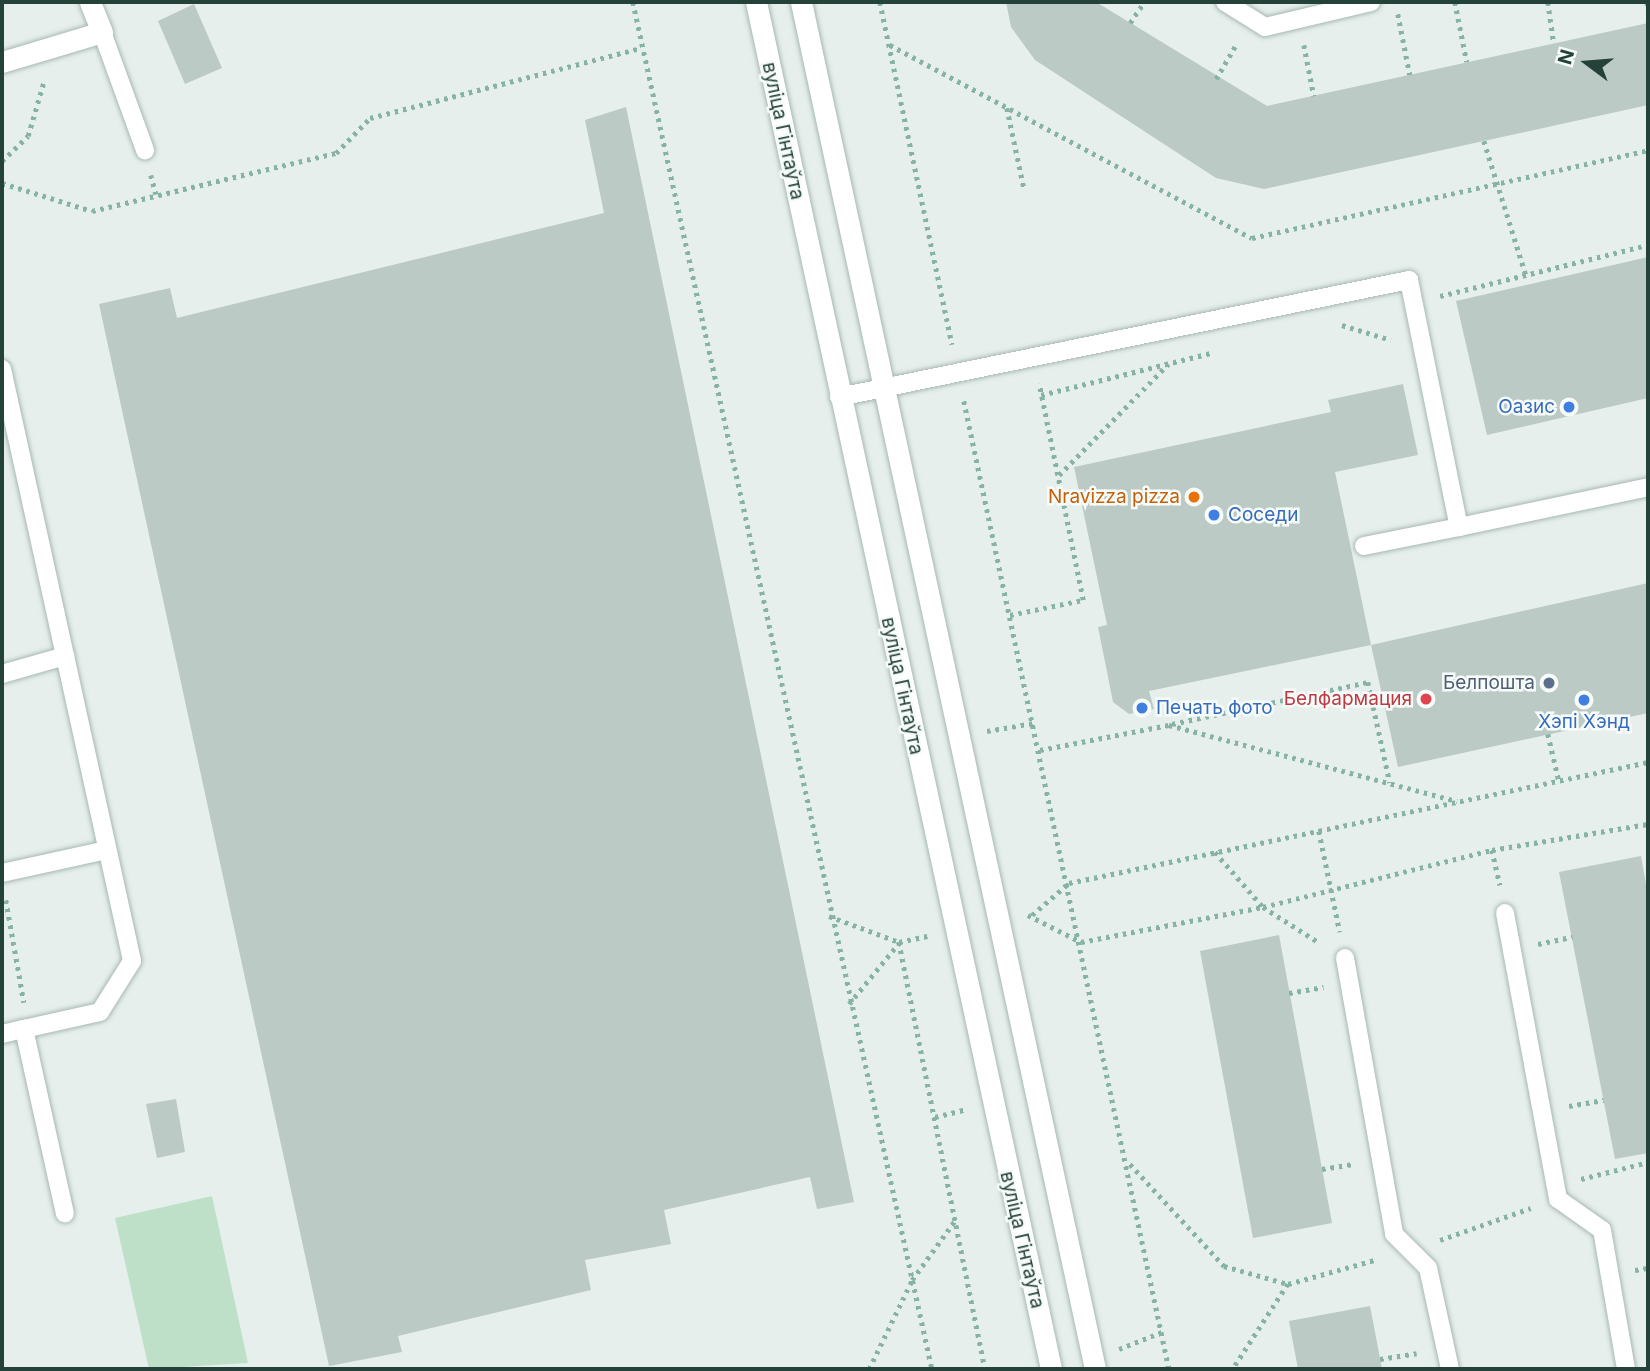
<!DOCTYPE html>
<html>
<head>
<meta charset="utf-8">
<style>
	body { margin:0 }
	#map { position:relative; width:1650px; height:1371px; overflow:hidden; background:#e6efeb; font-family:Inter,sans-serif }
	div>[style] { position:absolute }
	.green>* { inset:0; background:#bfe0c8 }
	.building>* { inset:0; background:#bbcac4 }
	.path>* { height:4.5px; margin-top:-2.25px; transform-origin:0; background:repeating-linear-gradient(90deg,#86b3a5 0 3.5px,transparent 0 8.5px) }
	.roads { filter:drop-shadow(0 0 2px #a8b8b2) drop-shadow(0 0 2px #a8b8b2) }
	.service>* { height:18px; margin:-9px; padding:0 9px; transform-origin:9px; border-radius:9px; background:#fff }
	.minor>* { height:21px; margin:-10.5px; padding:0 10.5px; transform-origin:10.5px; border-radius:10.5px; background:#fff }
	.secondary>* { height:21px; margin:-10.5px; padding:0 10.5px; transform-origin:10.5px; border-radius:10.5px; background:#fff }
	.dots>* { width:19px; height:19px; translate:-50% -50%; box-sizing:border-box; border:4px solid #f7fbf9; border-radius:50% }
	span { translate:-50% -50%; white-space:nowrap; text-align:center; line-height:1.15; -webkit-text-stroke:5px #f7fbf9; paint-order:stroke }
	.street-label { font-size:19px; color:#24423a }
	.shop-label { font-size:19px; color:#366cbe }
	.right { translate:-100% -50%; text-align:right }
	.left { translate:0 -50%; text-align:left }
	.food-label { font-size:19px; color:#c56008 }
	.service-label { font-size:19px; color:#4e5e75 }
	.health-label { font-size:19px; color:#be3a42 }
	.frame { position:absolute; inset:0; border:4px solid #24423a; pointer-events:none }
	.north { position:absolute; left:1552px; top:28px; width:70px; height:70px; -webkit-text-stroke:5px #f7fbf9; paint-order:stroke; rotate:286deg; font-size:19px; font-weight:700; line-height:28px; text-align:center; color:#24423a }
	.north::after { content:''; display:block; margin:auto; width:24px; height:32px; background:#24423a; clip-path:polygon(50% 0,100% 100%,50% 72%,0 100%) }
</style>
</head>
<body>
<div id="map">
	<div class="green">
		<div style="clip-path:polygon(212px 1196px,248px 1363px,149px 1369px,115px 1218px)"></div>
	</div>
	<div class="building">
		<div style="clip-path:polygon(1006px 2px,1096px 2px,1267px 106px,1648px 23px,1648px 105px,1264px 189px,1216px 178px,1035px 60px,1011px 27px)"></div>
		<div style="clip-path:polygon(194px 4px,222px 68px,185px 84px,158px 21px)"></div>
		<div style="clip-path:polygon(626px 107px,854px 1202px,817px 1209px,810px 1177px,664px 1210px,671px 1244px,585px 1260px,591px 1290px,398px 1336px,402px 1352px,329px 1366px,99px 304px,170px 288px,177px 318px,604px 213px,585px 120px)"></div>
		<div style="clip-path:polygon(1648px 257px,1648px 398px,1487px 435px,1456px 301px)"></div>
		<div style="clip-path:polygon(1403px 384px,1418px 455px,1335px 472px,1371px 645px,1149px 691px,1154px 709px,1129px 714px,1113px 702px,1098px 627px,1107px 625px,1074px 467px,1331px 412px,1328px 400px)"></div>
		<div style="clip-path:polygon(1648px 583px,1648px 713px,1398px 767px,1371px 645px)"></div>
		<div style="clip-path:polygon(1641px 856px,1648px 896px,1648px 1153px,1615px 1159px,1559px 872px)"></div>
		<div style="clip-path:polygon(1279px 935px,1332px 1223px,1253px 1238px,1200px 951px)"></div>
		<div style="clip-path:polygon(176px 1099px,185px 1152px,157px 1158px,146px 1104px)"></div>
		<div style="clip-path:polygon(1370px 1306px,1382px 1369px,1298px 1369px,1289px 1321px)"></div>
	</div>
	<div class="path">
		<div style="left:633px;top:2px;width:1399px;rotate:77.66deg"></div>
		<div style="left:880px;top:2px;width:350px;rotate:78.1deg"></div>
		<div style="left:1455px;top:2px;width:61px;rotate:78.7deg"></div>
		<div style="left:1548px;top:2px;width:42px;rotate:81.9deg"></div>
		<div style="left:1647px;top:2px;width:6px;rotate:81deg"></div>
		<div style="left:1398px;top:14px;width:62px;rotate:78.9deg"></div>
		<div style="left:1130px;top:23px;width:25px;rotate:-56deg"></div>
		<div style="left:890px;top:45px;width:410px;rotate:28.1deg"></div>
		<div style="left:1252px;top:238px;width:406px;rotate:-12.5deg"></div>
		<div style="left:1304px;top:45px;width:52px;rotate:78.9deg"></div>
		<div style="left:1216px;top:79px;width:42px;rotate:-59.7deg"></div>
		<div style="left:1007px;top:108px;width:82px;rotate:78deg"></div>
		<div style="left:1484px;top:141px;width:140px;rotate:72.6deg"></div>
		<div style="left:2px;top:161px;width:36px;rotate:-44deg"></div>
		<div style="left:28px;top:136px;width:57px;rotate:-73.8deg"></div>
		<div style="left:151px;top:175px;width:20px;rotate:75deg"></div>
		<div style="left:2px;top:183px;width:94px;rotate:17.3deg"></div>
		<div style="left:92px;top:211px;width:251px;rotate:-13.4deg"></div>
		<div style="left:336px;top:153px;width:49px;rotate:-45.8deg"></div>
		<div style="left:370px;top:118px;width:280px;rotate:-14.5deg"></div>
		<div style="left:1440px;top:296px;width:214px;rotate:-13.8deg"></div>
		<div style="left:1342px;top:325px;width:51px;rotate:17deg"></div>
		<div style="left:1041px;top:395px;width:175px;rotate:-13.9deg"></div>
		<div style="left:964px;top:401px;width:989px;rotate:78.04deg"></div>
		<div style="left:1059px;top:475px;width:156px;rotate:-45.5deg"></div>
		<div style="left:1010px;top:615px;width:75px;rotate:-11.6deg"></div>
		<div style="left:1083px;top:600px;width:221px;rotate:-101.5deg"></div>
		<div style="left:1172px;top:724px;width:200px;rotate:-12.1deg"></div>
		<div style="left:1368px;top:682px;width:103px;rotate:77.7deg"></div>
		<div style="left:987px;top:731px;width:48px;rotate:-9.7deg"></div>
		<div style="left:1548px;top:734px;width:48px;rotate:76.8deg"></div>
		<div style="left:1040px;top:750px;width:131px;rotate:-11deg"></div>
		<div style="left:1169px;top:725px;width:298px;rotate:14.8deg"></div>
		<div style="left:1319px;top:831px;width:103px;rotate:78.3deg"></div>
		<div style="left:1492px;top:850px;width:36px;rotate:77deg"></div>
		<div style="left:1215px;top:852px;width:73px;rotate:48.9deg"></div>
		<div style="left:1263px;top:907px;width:67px;rotate:32.3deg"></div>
		<div style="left:6px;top:900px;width:104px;rotate:80deg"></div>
		<div style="left:1028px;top:915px;width:59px;rotate:27deg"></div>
		<div style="left:1081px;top:942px;width:185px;rotate:-10.9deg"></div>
		<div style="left:1263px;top:907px;width:236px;rotate:-14deg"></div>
		<div style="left:1492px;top:850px;width:158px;rotate:-9.5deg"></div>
		<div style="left:1032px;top:915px;width:49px;rotate:-40.9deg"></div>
		<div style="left:1069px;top:883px;width:592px;rotate:-11.8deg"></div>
		<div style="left:829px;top:916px;width:75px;rotate:20.4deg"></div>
		<div style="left:899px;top:942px;width:29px;rotate:-12deg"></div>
		<div style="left:899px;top:942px;width:436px;rotate:78.6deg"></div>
		<div style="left:1538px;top:944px;width:35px;rotate:-12deg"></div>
		<div style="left:1289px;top:993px;width:35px;rotate:-10deg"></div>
		<div style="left:849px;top:1004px;width:79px;rotate:-50.7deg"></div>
		<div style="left:1569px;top:1106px;width:35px;rotate:-10deg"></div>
		<div style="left:935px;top:1117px;width:30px;rotate:-14deg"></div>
		<div style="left:1130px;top:1164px;width:139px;rotate:47.3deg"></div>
		<div style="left:1224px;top:1266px;width:66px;rotate:15.7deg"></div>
		<div style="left:1288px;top:1284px;width:101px;rotate:122.9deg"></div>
		<div style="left:1322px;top:1169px;width:30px;rotate:-9deg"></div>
		<div style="left:1581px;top:1179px;width:69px;rotate:-14.2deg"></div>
		<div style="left:1440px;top:1240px;width:96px;rotate:-19.4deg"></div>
		<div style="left:1635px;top:1270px;width:13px;rotate:-9deg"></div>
		<div style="left:1288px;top:1284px;width:93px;rotate:-15.5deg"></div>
		<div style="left:1119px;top:1349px;width:46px;rotate:-21.6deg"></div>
		<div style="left:1380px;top:1359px;width:37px;rotate:-9deg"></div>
		<div style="left:869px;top:1369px;width:99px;rotate:-64.2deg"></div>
		<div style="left:912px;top:1280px;width:72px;rotate:-54.1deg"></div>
	</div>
	<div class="roads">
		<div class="service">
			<div style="left:1225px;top:2px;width:47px;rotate:32deg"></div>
			<div style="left:1265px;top:27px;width:109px;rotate:-13.3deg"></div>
			<div style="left:102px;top:32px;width:126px;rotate:70deg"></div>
			<div style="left:2px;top:369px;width:606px;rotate:77.61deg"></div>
			<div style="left:132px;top:961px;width:60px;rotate:122.1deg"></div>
			<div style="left:100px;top:1012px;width:78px;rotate:167.4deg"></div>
			<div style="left:839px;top:397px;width:582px;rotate:-11.6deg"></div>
			<div style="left:1409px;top:280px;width:252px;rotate:78.6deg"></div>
			<div style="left:1459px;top:527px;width:193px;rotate:-11.9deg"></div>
			<div style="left:1364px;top:546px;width:97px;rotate:-11.3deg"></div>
			<div style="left:2px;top:674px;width:66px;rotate:-15.9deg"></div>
			<div style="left:2px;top:873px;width:107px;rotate:-12.4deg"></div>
			<div style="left:1505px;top:913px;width:291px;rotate:79.5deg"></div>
			<div style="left:1558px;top:1199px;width:54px;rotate:35.2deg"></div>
			<div style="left:1602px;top:1230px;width:141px;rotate:80.2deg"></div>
			<div style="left:1345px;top:958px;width:280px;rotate:79.9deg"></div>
			<div style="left:1394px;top:1234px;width:48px;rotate:45deg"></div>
			<div style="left:1428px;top:1268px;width:103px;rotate:77.7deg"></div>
			<div style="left:2px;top:1034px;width:23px;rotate:-13deg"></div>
			<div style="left:24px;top:1029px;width:189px;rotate:77.5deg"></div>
		</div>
		<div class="minor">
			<div style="left:2px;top:62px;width:104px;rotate:-16.7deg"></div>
			<div style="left:102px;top:32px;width:32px;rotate:-112deg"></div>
		</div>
		<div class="secondary">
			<div style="left:756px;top:2px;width:1398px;rotate:77.82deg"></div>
			<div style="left:801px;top:2px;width:1398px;rotate:77.86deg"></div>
		</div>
	</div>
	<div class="dots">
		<div style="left:1569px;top:407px;background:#3f7fe0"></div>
		<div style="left:1194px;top:497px;background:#e8710a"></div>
		<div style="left:1214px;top:515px;background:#3f7fe0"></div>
		<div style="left:1549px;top:683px;background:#5c6f8a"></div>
		<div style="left:1426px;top:699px;background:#e0444e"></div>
		<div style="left:1584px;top:700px;background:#3f7fe0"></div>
		<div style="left:1142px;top:708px;background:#3f7fe0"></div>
	</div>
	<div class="street-label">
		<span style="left:783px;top:131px;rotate:78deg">вуліца Гінтаўта</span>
		<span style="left:902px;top:686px;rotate:78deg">вуліца Гінтаўта</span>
		<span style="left:1022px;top:1240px;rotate:77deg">вуліца Гінтаўта</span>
	</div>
	<div class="shop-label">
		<span class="right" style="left:1555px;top:407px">Оазис</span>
		<span class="left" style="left:1228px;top:515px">Соседи</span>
		<span class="left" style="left:1156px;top:708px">Печать фото</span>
		<span style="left:1584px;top:722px">Хэпі Хэнд</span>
	</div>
	<div class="food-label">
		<span class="right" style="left:1180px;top:497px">Nravizza pizza</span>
	</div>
	<div class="service-label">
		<span class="right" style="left:1535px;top:683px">Белпошта</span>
	</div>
	<div class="health-label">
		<span class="right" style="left:1412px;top:699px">Белфармация</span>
	</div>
	<div class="frame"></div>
	<div class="north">N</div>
</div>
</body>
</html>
